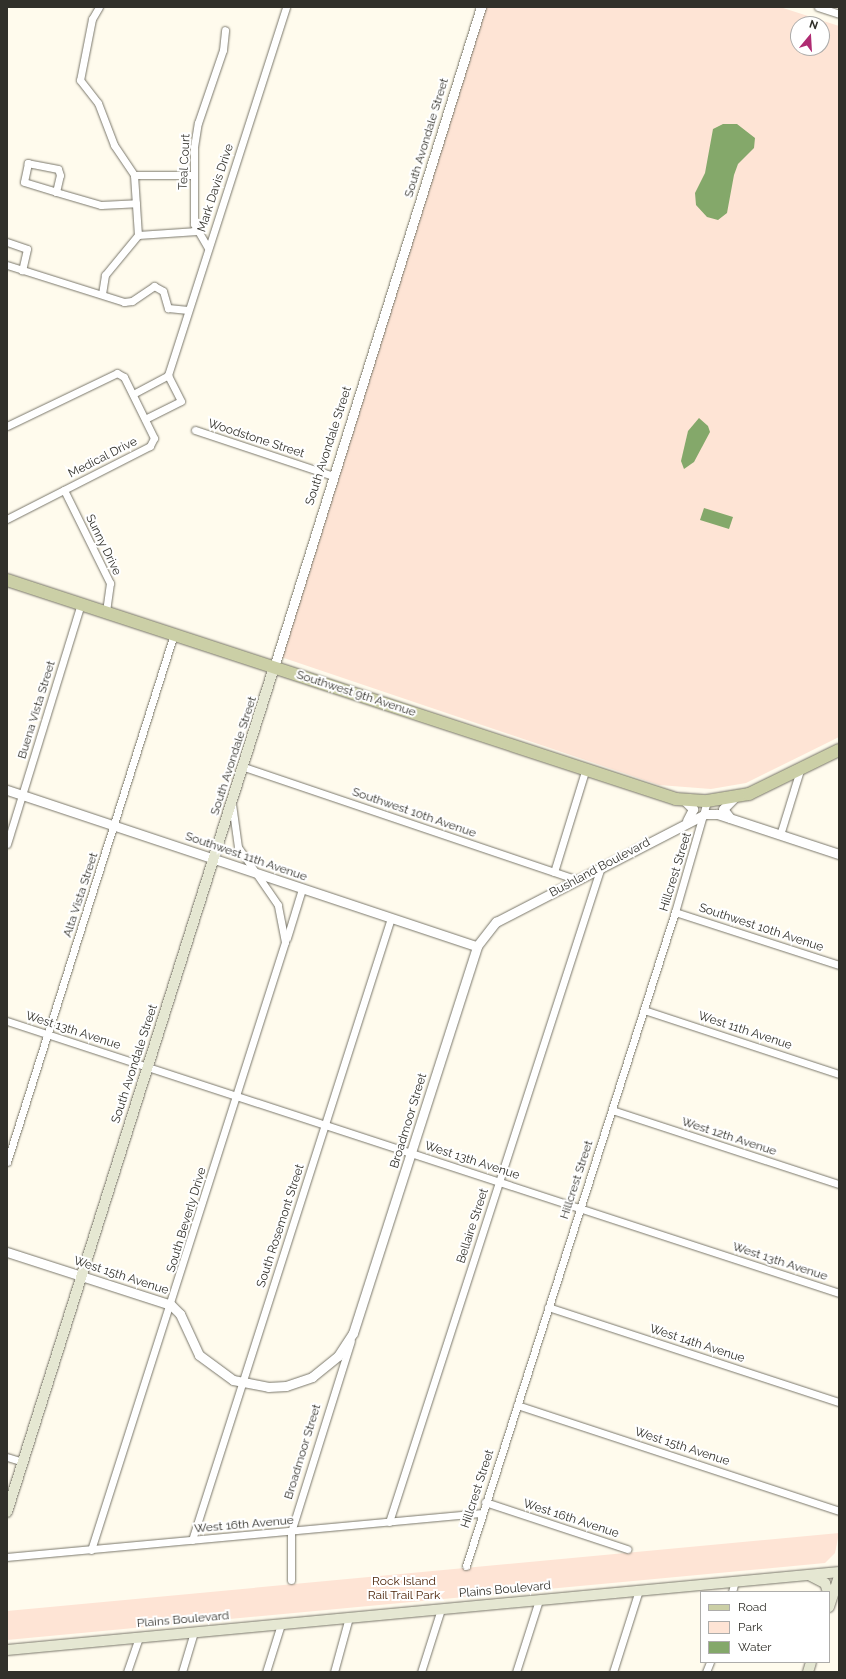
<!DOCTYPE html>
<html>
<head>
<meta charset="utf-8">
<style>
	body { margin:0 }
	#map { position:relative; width:846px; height:1679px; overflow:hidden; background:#fffbed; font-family:Raleway,sans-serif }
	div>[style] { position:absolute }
	.green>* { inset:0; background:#fee4d5 }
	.water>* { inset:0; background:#84a86a }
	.roads { filter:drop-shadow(0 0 1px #7a776b) drop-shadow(0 0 1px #7a776b) }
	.minor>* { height:7px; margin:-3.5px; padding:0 3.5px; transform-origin:3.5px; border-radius:3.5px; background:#fff }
	.tertiary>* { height:9px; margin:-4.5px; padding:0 4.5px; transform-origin:4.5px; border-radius:4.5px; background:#fff }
	.secondary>* { height:10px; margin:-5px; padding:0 5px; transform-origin:5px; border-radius:5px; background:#e5e7d2 }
	.primary>* { height:12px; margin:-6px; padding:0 6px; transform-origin:6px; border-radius:6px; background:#cbcfa6 }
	span { translate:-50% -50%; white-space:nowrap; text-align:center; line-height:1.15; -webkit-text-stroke:4px #fff; paint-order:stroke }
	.street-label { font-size:12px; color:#31302a }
	.park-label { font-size:12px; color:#461d00 }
	.frame { position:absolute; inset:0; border:8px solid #31302a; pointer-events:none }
	.legend { position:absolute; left:700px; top:1591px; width:130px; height:72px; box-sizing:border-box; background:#fff; border:1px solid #adacaa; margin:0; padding:5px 7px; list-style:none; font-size:12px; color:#31302a }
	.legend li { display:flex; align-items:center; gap:8px; height:20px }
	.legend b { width:20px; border:1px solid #adacaa }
	.north { position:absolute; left:790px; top:16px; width:40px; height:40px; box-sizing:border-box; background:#fff; border:1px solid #adacaa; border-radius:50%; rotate:18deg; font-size:11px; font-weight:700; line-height:16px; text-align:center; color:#31302a }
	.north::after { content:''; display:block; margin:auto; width:14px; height:18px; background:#af2b72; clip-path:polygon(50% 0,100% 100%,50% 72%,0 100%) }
</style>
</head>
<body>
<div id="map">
	<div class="green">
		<div style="clip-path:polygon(evenodd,486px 7px,780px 7px,839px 26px,839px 737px,746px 783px,711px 789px,659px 785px,281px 657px,486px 7px,798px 24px,822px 24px,822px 48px,798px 48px,798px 24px)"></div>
		<div style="clip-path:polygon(839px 1533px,835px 1553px,825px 1563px,7px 1640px,7px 1611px)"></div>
	</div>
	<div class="water">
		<div style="clip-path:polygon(723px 124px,737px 124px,755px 138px,754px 148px,738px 164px,734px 175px,727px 213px,718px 220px,707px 217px,696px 205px,695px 193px,705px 173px,713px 129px)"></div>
		<div style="clip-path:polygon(699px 418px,708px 426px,710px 432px,694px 462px,684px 469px,681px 461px,688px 431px)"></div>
		<div style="clip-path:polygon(704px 508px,733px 517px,729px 529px,700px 520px)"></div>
	</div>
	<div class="roads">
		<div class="minor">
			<div style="left:99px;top:7px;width:14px;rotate:120deg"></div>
			<div style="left:92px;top:19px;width:62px;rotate:101.1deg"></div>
			<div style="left:80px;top:80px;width:29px;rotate:52deg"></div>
			<div style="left:98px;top:103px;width:45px;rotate:69.1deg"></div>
			<div style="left:114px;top:145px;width:36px;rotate:56deg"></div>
			<div style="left:134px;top:175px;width:60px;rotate:86.2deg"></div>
			<div style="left:138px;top:235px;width:52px;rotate:129.5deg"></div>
			<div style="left:105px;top:275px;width:18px;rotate:99deg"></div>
			<div style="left:818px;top:7px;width:22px;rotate:18deg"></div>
			<div style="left:134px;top:175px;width:59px"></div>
			<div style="left:56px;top:192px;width:17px;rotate:-77deg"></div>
			<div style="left:60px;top:175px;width:6px;rotate:-108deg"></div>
			<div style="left:58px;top:169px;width:31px;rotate:-169deg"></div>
			<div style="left:28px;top:163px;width:19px;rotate:102deg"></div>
			<div style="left:24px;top:182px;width:34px;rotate:17deg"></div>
			<div style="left:56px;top:192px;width:47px;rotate:16.1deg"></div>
			<div style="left:101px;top:205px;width:35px;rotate:-3deg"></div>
			<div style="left:138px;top:235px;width:59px;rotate:-3.9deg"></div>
			<div style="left:7px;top:242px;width:21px;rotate:19deg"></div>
			<div style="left:27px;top:249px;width:22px;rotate:103deg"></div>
			<div style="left:208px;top:248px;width:28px;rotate:-120deg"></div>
			<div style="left:194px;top:224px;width:77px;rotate:-90deg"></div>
			<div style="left:194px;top:147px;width:24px;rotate:-81deg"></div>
			<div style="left:198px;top:123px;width:77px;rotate:-71.1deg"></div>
			<div style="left:223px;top:50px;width:20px;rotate:-84deg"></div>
			<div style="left:7px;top:265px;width:123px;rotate:17.5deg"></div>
			<div style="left:124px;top:302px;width:8px;rotate:-7deg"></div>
			<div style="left:132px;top:301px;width:27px;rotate:-34deg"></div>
			<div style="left:154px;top:286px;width:10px;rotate:29deg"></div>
			<div style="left:163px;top:291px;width:18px;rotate:74deg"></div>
			<div style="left:168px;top:308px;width:20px;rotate:6deg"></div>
			<div style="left:133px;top:394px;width:40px;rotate:-28deg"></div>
			<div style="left:168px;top:375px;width:386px;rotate:-72.2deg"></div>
			<div style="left:145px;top:419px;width:40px;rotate:-26.6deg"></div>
			<div style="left:181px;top:401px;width:29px;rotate:-117deg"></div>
			<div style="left:7px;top:426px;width:122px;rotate:-25.7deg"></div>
			<div style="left:117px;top:373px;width:8px;rotate:30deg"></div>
			<div style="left:124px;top:377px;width:68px;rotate:63.8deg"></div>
			<div style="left:154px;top:438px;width:9px;rotate:117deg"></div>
			<div style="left:150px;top:446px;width:161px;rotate:153deg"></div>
			<div style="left:195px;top:430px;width:145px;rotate:18.4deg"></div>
			<div style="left:64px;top:490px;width:104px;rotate:63.7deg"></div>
			<div style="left:110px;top:583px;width:29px;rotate:98deg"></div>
			<div style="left:244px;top:767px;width:352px;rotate:18.7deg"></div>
			<div style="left:780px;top:835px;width:68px;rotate:-72.9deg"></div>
			<div style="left:7px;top:844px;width:251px;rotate:-72.9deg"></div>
			<div style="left:554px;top:872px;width:106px;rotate:-72.9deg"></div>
			<div style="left:675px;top:912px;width:172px;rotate:17.9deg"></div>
			<div style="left:287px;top:938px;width:51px;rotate:-73deg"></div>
			<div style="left:644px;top:1010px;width:205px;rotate:18.2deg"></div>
			<div style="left:7px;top:1021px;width:875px;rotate:18.1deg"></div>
			<div style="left:612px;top:1110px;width:239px;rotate:18.1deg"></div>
			<div style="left:7px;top:1162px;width:554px;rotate:-72.45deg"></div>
			<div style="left:548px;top:1307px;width:306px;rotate:18.1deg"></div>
			<div style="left:517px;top:1405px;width:339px;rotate:18.2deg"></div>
			<div style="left:7px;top:1457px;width:17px;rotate:17deg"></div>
			<div style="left:485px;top:1502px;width:150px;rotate:18.3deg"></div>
			<div style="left:389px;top:1522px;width:688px;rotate:-72.07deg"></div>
			<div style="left:192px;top:1540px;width:653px;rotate:-72.26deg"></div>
			<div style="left:91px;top:1550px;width:638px;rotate:-72.3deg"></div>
			<div style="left:285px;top:942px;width:38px;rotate:-101deg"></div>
			<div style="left:278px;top:905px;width:70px;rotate:-124.6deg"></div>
			<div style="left:238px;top:847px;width:43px;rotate:-97.9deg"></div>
			<div style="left:7px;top:1557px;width:477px;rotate:-5.3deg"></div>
			<div style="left:466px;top:1566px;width:687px;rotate:-72.28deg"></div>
			<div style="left:675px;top:912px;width:116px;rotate:-73.9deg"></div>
			<div style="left:291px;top:1580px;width:48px;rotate:-90deg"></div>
			<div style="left:291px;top:1532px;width:200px;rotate:-72.6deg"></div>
			<div style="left:732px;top:1592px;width:11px;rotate:-75deg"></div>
			<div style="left:127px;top:1672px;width:37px;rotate:-71deg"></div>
			<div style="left:182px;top:1672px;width:42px;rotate:-73.3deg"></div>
			<div style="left:266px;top:1672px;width:50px;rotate:-72.6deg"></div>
			<div style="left:334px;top:1672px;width:57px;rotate:-74.7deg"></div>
			<div style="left:421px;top:1672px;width:66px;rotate:-72.4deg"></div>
			<div style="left:516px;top:1672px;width:76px;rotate:-72.3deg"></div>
			<div style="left:613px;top:1672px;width:86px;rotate:-72.4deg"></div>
			<div style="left:706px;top:1672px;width:11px;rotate:-68deg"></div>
		</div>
		<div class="tertiary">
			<div style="left:274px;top:667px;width:692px;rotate:-72.59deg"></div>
			<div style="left:7px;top:790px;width:495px;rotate:18.4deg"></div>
			<div style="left:684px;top:800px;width:13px;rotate:45deg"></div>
			<div style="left:693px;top:809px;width:13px;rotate:117deg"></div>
			<div style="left:730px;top:818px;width:11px;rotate:-128deg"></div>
			<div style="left:723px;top:809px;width:16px;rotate:-45deg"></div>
			<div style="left:7px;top:1252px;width:172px;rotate:17.9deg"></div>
			<div style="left:171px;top:1305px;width:13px;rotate:45deg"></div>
			<div style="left:180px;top:1314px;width:45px;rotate:65.1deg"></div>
			<div style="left:199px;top:1355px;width:42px;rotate:36.3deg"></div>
			<div style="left:233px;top:1380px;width:36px;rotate:11deg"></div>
			<div style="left:268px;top:1387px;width:18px;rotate:-3deg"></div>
			<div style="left:286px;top:1386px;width:28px;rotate:-19deg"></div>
			<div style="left:312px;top:1377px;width:33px;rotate:-39deg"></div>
			<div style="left:338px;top:1356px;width:27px;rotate:-57deg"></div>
			<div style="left:353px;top:1333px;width:406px;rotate:-72.2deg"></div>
			<div style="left:477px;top:946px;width:31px;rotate:-52deg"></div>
			<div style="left:496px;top:922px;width:235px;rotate:-27.3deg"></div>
			<div style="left:705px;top:814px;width:12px"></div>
			<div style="left:717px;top:814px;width:128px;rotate:18.2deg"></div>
		</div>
		<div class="secondary">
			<div style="left:7px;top:1512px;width:886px;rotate:-72.46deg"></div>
			<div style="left:809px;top:1575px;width:18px;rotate:27deg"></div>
			<div style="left:825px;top:1583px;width:9px;rotate:72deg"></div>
			<div style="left:829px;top:1607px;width:33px;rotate:-72deg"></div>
			<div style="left:7px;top:1650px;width:836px;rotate:-5.36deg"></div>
			<div style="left:808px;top:1672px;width:10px;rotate:-73deg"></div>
		</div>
		<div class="primary">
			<div style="left:7px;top:580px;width:704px;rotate:18.13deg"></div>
			<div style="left:676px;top:799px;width:31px;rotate:4deg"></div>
			<div style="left:707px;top:801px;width:43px;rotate:-9.5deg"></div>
			<div style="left:749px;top:794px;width:100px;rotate:-26.1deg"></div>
		</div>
	</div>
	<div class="street-label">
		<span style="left:427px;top:138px;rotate:-73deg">South Avondale Street</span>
		<span style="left:185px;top:162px;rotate:-87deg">Teal Court</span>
		<span style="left:216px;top:188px;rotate:-72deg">Mark Davis Drive</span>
		<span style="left:256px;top:439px;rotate:18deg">Woodstone Street</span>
		<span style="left:329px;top:446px;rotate:-72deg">South Avondale Street</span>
		<span style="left:103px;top:458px;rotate:-27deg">Medical Drive</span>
		<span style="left:103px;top:545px;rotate:64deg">Sunny Drive</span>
		<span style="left:356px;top:694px;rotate:18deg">Southwest 9th Avenue</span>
		<span style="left:37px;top:710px;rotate:-73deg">Buena Vista Street</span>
		<span style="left:234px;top:756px;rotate:-72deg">South Avondale Street</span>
		<span style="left:414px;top:813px;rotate:19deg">Southwest 10th Avenue</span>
		<span style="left:246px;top:857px;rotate:19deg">Southwest 11th Avenue</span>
		<span style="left:600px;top:868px;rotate:-28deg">Bushland Boulevard</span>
		<span style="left:676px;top:872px;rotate:-73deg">Hillcrest Street</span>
		<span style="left:81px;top:895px;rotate:-72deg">Alta Vista Street</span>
		<span style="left:761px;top:928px;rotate:18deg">Southwest 10th Avenue</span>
		<span style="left:73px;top:1031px;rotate:18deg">West 13th Avenue</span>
		<span style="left:745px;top:1031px;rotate:18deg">West 11th Avenue</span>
		<span style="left:135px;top:1064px;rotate:-72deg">South Avondale Street</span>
		<span style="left:409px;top:1121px;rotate:-73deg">Broadmoor Street</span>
		<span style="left:729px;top:1137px;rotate:18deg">West 12th Avenue</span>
		<span style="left:472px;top:1161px;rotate:18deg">West 13th Avenue</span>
		<span style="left:577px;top:1180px;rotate:-72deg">Hillcrest Street</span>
		<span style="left:187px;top:1220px;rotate:-73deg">South Beverly Drive</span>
		<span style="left:281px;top:1226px;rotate:-72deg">South Rosemont Street</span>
		<span style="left:473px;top:1226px;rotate:-72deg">Bellaire Street</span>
		<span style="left:780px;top:1262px;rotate:18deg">West 13th Avenue</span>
		<span style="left:121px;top:1276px;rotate:18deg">West 15th Avenue</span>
		<span style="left:697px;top:1344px;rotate:18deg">West 14th Avenue</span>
		<span style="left:682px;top:1447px;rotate:18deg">West 15th Avenue</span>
		<span style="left:303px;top:1452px;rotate:-73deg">Broadmoor Street</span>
		<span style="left:478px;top:1489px;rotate:-72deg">Hillcrest Street</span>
		<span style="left:571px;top:1519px;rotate:18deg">West 16th Avenue</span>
		<span style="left:244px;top:1525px;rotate:-5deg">West 16th Avenue</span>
		<span style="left:505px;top:1590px;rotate:-5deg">Plains Boulevard</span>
		<span style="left:183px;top:1620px;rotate:-5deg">Plains Boulevard</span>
	</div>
	<div class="park-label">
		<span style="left:404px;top:1589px">Rock Island<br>Rail Trail Park</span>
	</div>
	<div class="frame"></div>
	<ul class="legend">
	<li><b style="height:5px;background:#cbcfa6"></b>Road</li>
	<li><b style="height:11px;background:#fee4d5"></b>Park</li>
	<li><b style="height:11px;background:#84a86a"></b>Water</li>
	</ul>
	<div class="north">N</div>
</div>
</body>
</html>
